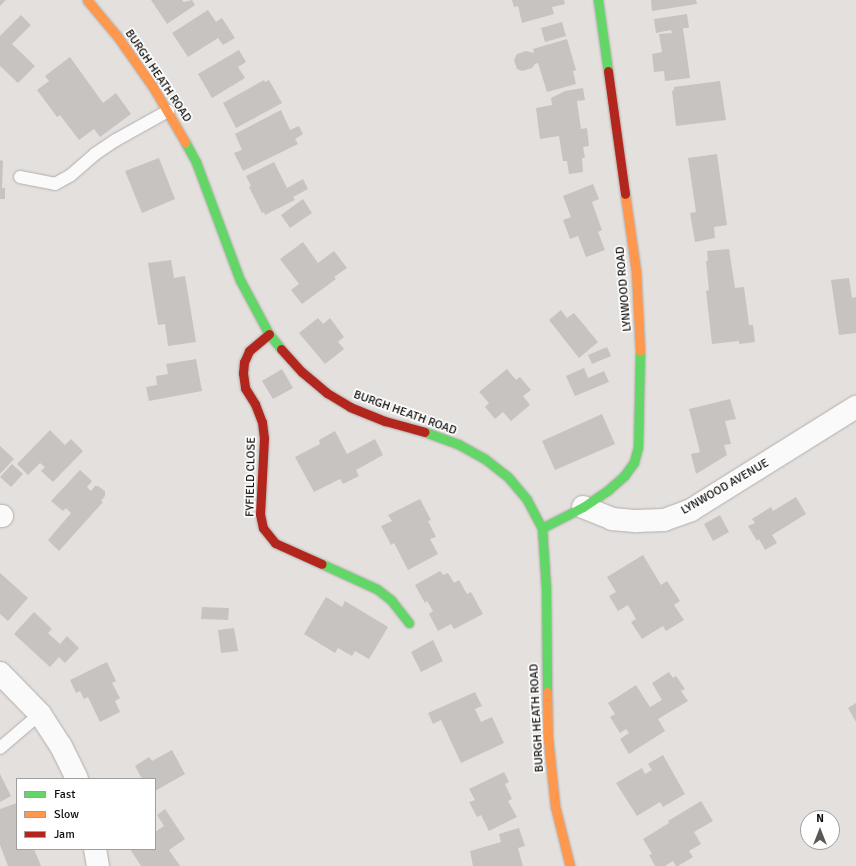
<!DOCTYPE html>
<html>
<head>
<meta charset="utf-8">
<style>
	body { margin:0 }
	#map { position:relative; width:856px; height:866px; overflow:hidden; background:#e4e0dd; font-family:Signika,sans-serif }
	div>[style] { position:absolute }
	.building>* { inset:0; background:#c6c3c1 }
	.roads { filter:drop-shadow(0 0 1px #b2aeac) drop-shadow(0 0 1px #b2aeac) }
	.lane>* { height:12px; margin:-6px; padding:0 6px; transform-origin:6px; border-radius:6px; background:#fbfafa }
	.street>* { height:22px; margin:-11px; padding:0 11px; transform-origin:11px; border-radius:11px; background:#fbfafa }
	.fast>* { height:9px; margin:-4.5px; padding:0 4.5px; transform-origin:4.5px; border-radius:4.5px; background:#63d668 }
	.slow>* { height:9px; margin:-4.5px; padding:0 4.5px; transform-origin:4.5px; border-radius:4.5px; background:#ff974d }
	.jam>* { height:9px; margin:-4.5px; padding:0 4.5px; transform-origin:4.5px; border-radius:4.5px; background:#b3261e }
	span { translate:-50% -50%; white-space:nowrap; text-align:center; line-height:1.15; -webkit-text-stroke:3.5px #fff; paint-order:stroke }
	.street-label { font-size:12px; color:#110f0d }
	.legend { position:absolute; left:16px; top:778px; width:140px; height:72px; box-sizing:border-box; background:#fff; border:1px solid #a09f9e; margin:0; padding:5px 7px; list-style:none; font-size:12px; color:#110f0d }
	.legend li { display:flex; align-items:center; gap:8px; height:20px }
	.legend b { width:20px; border:1px solid #a09f9e }
	.north { position:absolute; left:800px; top:810px; width:40px; height:40px; box-sizing:border-box; background:#fff; border:1px solid #a09f9e; border-radius:50%; rotate:0deg; font-size:11px; font-weight:700; line-height:16px; text-align:center; color:#110f0d }
	.north::after { content:''; display:block; margin:auto; width:14px; height:18px; background:#5b5856; clip-path:polygon(50% 0,100% 100%,50% 72%,0 100%) }
</style>
</head>
<body>
<div id="map">
	<div class="building">
		<div style="clip-path:polygon(0 0,6px 0,0 6px)"></div>
		<div style="clip-path:polygon(151px 0,182px 0,184px 2px,192px 0,195px 5px,167px 24px)"></div>
		<div style="clip-path:polygon(512px 0,564px 0,565px 4px,552px 7px,554px 14px,522px 23px,518px 6px,514px 7px)"></div>
		<div style="clip-path:polygon(651px 0,696px 0,697px 4px,652px 11px)"></div>
		<div style="clip-path:polygon(208px 10px,216px 22px,222px 18px,235px 38px,223px 45px,218px 38px,188px 57px,172px 33px)"></div>
		<div style="clip-path:polygon(687px 14px,689px 28px,683px 28px,690px 78px,665px 81px,664px 71px,654px 72px,652px 54px,662px 52px,659px 34px,672px 33px,671px 30px,656px 33px,654px 19px)"></div>
		<div style="clip-path:polygon(21px 15px,31px 25px,12px 44px,35px 66px,18px 83px,0 66px,0 36px)"></div>
		<div style="clip-path:polygon(562px 22px,566px 36px,545px 42px,541px 28px)"></div>
		<div style="clip-path:polygon(567px 39px,576px 70px,573px 71px,576px 84px,547px 92px,538px 63px,535px 64px,532px 68px,522px 71px,517px 69px,514px 60px,517px 54px,526px 51px,534px 53px,533px 49px)"></div>
		<div style="clip-path:polygon(239px 50px,246px 62px,238px 67px,245px 78px,212px 98px,198px 74px)"></div>
		<div style="clip-path:polygon(70px 57px,103px 103px,116px 93px,131px 114px,100px 137px,94px 129px,79px 140px,60px 115px,57px 117px,37px 90px,49px 81px,45px 76px)"></div>
		<div style="clip-path:polygon(264px 80px,265px 82px,269px 80px,282px 103px,236px 128px,223px 103px)"></div>
		<div style="clip-path:polygon(720px 81px,726px 120px,676px 126px,672px 91px,674px 90px,674px 87px)"></div>
		<div style="clip-path:polygon(583px 88px,585px 100px,577px 101px,581px 129px,587px 128px,589px 146px,583px 147px,585px 158px,582px 158px,583px 172px,569px 174px,567px 161px,563px 161px,559px 136px,540px 139px,536px 108px,552px 105px,551px 98px,565px 91px)"></div>
		<div style="clip-path:polygon(281px 110px,290px 130px,299px 126px,303px 134px,295px 139px,298px 144px,243px 171px,234px 153px,242px 150px,235px 134px)"></div>
		<div style="clip-path:polygon(717px 154px,727px 225px,714px 227px,715px 238px,695px 242px,690px 213px,696px 212px,688px 158px)"></div>
		<div style="clip-path:polygon(159px 158px,175px 199px,142px 213px,125px 171px)"></div>
		<div style="clip-path:polygon(0 160px,3px 161px,2px 188px,5px 188px,5px 199px,0 199px)"></div>
		<div style="clip-path:polygon(274px 162px,287px 188px,303px 179px,308px 189px,293px 197px,295px 200px,265px 215px,264px 212px,262px 213px,249px 187px,251px 186px,246px 176px)"></div>
		<div style="clip-path:polygon(593px 184px,599px 199px,592px 202px,602px 230px,598px 232px,605px 250px,586px 257px,578px 236px,570px 239px,563px 220px,571px 217px,563px 196px)"></div>
		<div style="clip-path:polygon(303px 199px,312px 213px,290px 228px,281px 215px)"></div>
		<div style="clip-path:polygon(303px 242px,318px 263px,334px 251px,347px 268px,334px 277px,336px 279px,302px 304px,291px 290px,299px 284px,280px 259px)"></div>
		<div style="clip-path:polygon(729px 249px,735px 288px,744px 287px,749px 325px,753px 325px,755px 342px,739px 344px,739px 341px,712px 344px,706px 291px,709px 290px,706px 261px,708px 261px,707px 251px)"></div>
		<div style="clip-path:polygon(171px 260px,174px 278px,185px 276px,196px 342px,168px 346px,165px 324px,158px 325px,148px 263px)"></div>
		<div style="clip-path:polygon(849px 278px,852px 298px,856px 297px,856px 333px,839px 335px,831px 280px)"></div>
		<div style="clip-path:polygon(561px 310px,567px 318px,574px 313px,598px 342px,579px 358px,549px 320px)"></div>
		<div style="clip-path:polygon(318px 318px,323px 324px,330px 318px,344px 337px,338px 342px,344px 349px,325px 364px,299px 333px)"></div>
		<div style="clip-path:polygon(607px 347px,611px 356px,592px 364px,588px 355px)"></div>
		<div style="clip-path:polygon(196px 359px,202px 391px,149px 401px,146px 387px,157px 385px,156px 376px,168px 374px,166px 364px)"></div>
		<div style="clip-path:polygon(584px 368px,588px 378px,604px 371px,609px 382px,575px 396px,566px 376px)"></div>
		<div style="clip-path:polygon(282px 369px,293px 388px,273px 399px,262px 381px)"></div>
		<div style="clip-path:polygon(507px 369px,516px 380px,520px 377px,531px 390px,523px 396px,530px 405px,511px 421px,503px 412px,495px 419px,485px 407px,489px 403px,479px 392px)"></div>
		<div style="clip-path:polygon(730px 399px,736px 419px,725px 421px,731px 444px,724px 445px,727px 455px,696px 474px,691px 454px,700px 452px,689px 409px)"></div>
		<div style="clip-path:polygon(602px 414px,615px 444px,555px 470px,542px 441px)"></div>
		<div style="clip-path:polygon(50px 430px,65px 445px,71px 439px,83px 451px,53px 482px,41px 471px,45px 467px,40px 463px,28px 475px,17px 464px)"></div>
		<div style="clip-path:polygon(335px 431px,347px 454px,375px 439px,383px 455px,356px 470px,359px 476px,343px 484px,340px 479px,314px 492px,295px 457px,320px 444px,319px 440px)"></div>
		<div style="clip-path:polygon(0 446px,14px 459px,0 474px)"></div>
		<div style="clip-path:polygon(12px 464px,23px 474px,11px 487px,0 477px)"></div>
		<div style="clip-path:polygon(80px 470px,92px 481px,87px 487px,91px 491px,95px 486px,98px 486px,105px 491px,105px 496px,101px 501px,103px 502px,59px 551px,48px 540px,71px 513px,66px 508px,63px 511px,51px 501px)"></div>
		<div style="clip-path:polygon(796px 497px,806px 514px,772px 535px,777px 543px,765px 550px,759px 539px,757px 541px,748px 526px,755px 523px,752px 519px,771px 507px,773px 511px)"></div>
		<div style="clip-path:polygon(420px 499px,431px 520px,428px 521px,436px 537px,430px 539px,438px 554px,408px 570px,394px 543px,391px 545px,381px 526px,392px 521px,388px 515px)"></div>
		<div style="clip-path:polygon(720px 515px,729px 532px,713px 541px,704px 524px)"></div>
		<div style="clip-path:polygon(643px 555px,661px 585px,667px 581px,680px 601px,674px 605px,684px 620px,666px 631px,663px 626px,642px 639px,631px 622px,636px 619px,628px 605px,618px 611px,609px 596px,616px 592px,607px 577px)"></div>
		<div style="clip-path:polygon(440px 571px,443px 575px,448px 573px,454px 583px,459px 580px,467px 594px,471px 592px,483px 614px,454px 629px,451px 624px,438px 631px,429px 614px,433px 611px,427px 601px,425px 603px,415px 585px)"></div>
		<div style="clip-path:polygon(0 573px,28px 598px,8px 621px,0 614px)"></div>
		<div style="clip-path:polygon(326px 597px,342px 607px,345px 601px,388px 627px,369px 659px,355px 651px,352px 656px,338px 648px,335px 653px,304px 634px)"></div>
		<div style="clip-path:polygon(202px 607px,229px 608px,228px 620px,201px 619px)"></div>
		<div style="clip-path:polygon(34px 612px,52px 629px,48px 633px,60px 644px,67px 636px,79px 648px,65px 663px,59px 657px,50px 667px,14px 634px)"></div>
		<div style="clip-path:polygon(234px 628px,238px 651px,221px 653px,218px 630px)"></div>
		<div style="clip-path:polygon(433px 640px,443px 661px,421px 672px,411px 652px)"></div>
		<div style="clip-path:polygon(107px 662px,116px 681px,112px 683px,120px 698px,115px 701px,120px 712px,100px 722px,88px 697px,84px 699px,80px 691px,76px 693px,70px 680px)"></div>
		<div style="clip-path:polygon(669px 672px,673px 678px,676px 676px,685px 689px,681px 691px,688px 701px,658px 719px,665px 731px,629px 754px,620px 739px,629px 733px,626px 729px,620px 733px,610px 717px,615px 714px,608px 703px,636px 685px,650px 707px,662px 700px,652px 683px)"></div>
		<div style="clip-path:polygon(475px 692px,482px 706px,475px 709px,481px 722px,492px 717px,504px 743px,461px 763px,441px 720px,433px 724px,428px 713px)"></div>
		<div style="clip-path:polygon(856px 703px,856px 722px,848px 708px)"></div>
		<div style="clip-path:polygon(172px 750px,185px 774px,155px 791px,155px 779px,142px 779px,135px 766px,149px 757px,152px 761px)"></div>
		<div style="clip-path:polygon(663px 755px,685px 794px,663px 807px,660px 802px,637px 816px,616px 783px,642px 768px,645px 774px,652px 770px,648px 764px)"></div>
		<div style="clip-path:polygon(504px 772px,509px 782px,505px 784px,512px 799px,508px 801px,517px 817px,489px 831px,481px 815px,477px 817px,469px 802px,475px 800px,469px 789px)"></div>
		<div style="clip-path:polygon(0 774px,11px 796px,0 802px)"></div>
		<div style="clip-path:polygon(701px 801px,713px 821px,694px 832px,701px 844px,689px 851px,693px 857px,678px 866px,676px 866px,673px 861px,665px 866px,655px 866px,649px 855px,652px 854px,643px 839px,669px 823px,668px 821px)"></div>
		<div style="clip-path:polygon(17px 803px,17px 849px,34px 849px,41px 866px,8px 866px,0 845px,0 809px)"></div>
		<div style="clip-path:polygon(165px 809px,185px 839px,169px 850px,180px 866px,141px 866px,130px 849px,155px 849px,155px 832px,164px 826px,157px 815px)"></div>
		<div style="clip-path:polygon(519px 828px,525px 846px,518px 848px,523px 866px,473px 866px,470px 851px,501px 842px,499px 834px)"></div>
	</div>
	<div class="roads">
		<div class="lane">
			<div style="left:20px;top:177px;width:36px;rotate:11deg"></div>
			<div style="left:55px;top:184px;width:18px;rotate:-29deg"></div>
			<div style="left:71px;top:175px;width:32px;rotate:-41deg"></div>
			<div style="left:95px;top:154px;width:25px;rotate:-34deg"></div>
			<div style="left:116px;top:140px;width:60px;rotate:-29.1deg"></div>
			<div style="left:0;top:748px;width:52px;rotate:-40.4deg"></div>
		</div>
		<div class="street">
			<div style="left:583px;top:507px;width:31px;rotate:22deg"></div>
			<div style="left:612px;top:519px;width:25px;rotate:5deg"></div>
			<div style="left:637px;top:521px;width:27px;rotate:-2deg"></div>
			<div style="left:664px;top:520px;width:29px;rotate:-20deg"></div>
			<div style="left:691px;top:510px;width:195px;rotate:-32deg"></div>
			<div style="left:0;top:516px;width:2px"></div>
			<div style="left:0;top:673px;width:57px;rotate:45.7deg"></div>
			<div style="left:40px;top:714px;width:38px;rotate:57deg"></div>
			<div style="left:61px;top:746px;width:37px;rotate:64deg"></div>
			<div style="left:95px;top:849px;width:17px;rotate:80deg"></div>
		</div>
		<div class="fast">
			<div style="left:598px;top:0;width:72px;rotate:82deg"></div>
			<div style="left:185px;top:142px;width:23px;rotate:61deg"></div>
			<div style="left:196px;top:162px;width:126px;rotate:69.6deg"></div>
			<div style="left:240px;top:280px;width:61px;rotate:61.8deg"></div>
			<div style="left:269px;top:334px;width:19px;rotate:51deg"></div>
			<div style="left:425px;top:432px;width:35px;rotate:20deg"></div>
			<div style="left:458px;top:444px;width:31px;rotate:29deg"></div>
			<div style="left:485px;top:459px;width:29px;rotate:38deg"></div>
			<div style="left:508px;top:477px;width:30px;rotate:50deg"></div>
			<div style="left:527px;top:500px;width:32px;rotate:62deg"></div>
			<div style="left:542px;top:528px;width:60px;rotate:86.2deg"></div>
			<div style="left:546px;top:588px;width:104px;rotate:89.4deg"></div>
			<div style="left:542px;top:528px;width:46px;rotate:-27.1deg"></div>
			<div style="left:583px;top:507px;width:30px;rotate:-34deg"></div>
			<div style="left:608px;top:490px;width:21px;rotate:-41deg"></div>
			<div style="left:624px;top:476px;width:17px;rotate:-54deg"></div>
			<div style="left:634px;top:462px;width:16px;rotate:-75deg"></div>
			<div style="left:638px;top:447px;width:96px;rotate:-88.8deg"></div>
			<div style="left:322px;top:564px;width:60px;rotate:24.4deg"></div>
			<div style="left:377px;top:589px;width:18px;rotate:38deg"></div>
			<div style="left:391px;top:600px;width:29px;rotate:52deg"></div>
		</div>
		<div class="slow">
			<div style="left:87px;top:0;width:47px;rotate:50.2deg"></div>
			<div style="left:117px;top:36px;width:62px;rotate:54.8deg"></div>
			<div style="left:153px;top:87px;width:64px;rotate:59.8deg"></div>
			<div style="left:625px;top:194px;width:78px;rotate:81.9deg"></div>
			<div style="left:636px;top:271px;width:80px;rotate:87.1deg"></div>
			<div style="left:547px;top:692px;width:46px;rotate:88.8deg"></div>
			<div style="left:548px;top:738px;width:68px;rotate:84.1deg"></div>
			<div style="left:555px;top:806px;width:62px;rotate:76deg"></div>
		</div>
		<div class="jam">
			<div style="left:608px;top:71px;width:124px;rotate:82.1deg"></div>
			<div style="left:269px;top:334px;width:26px;rotate:140deg"></div>
			<div style="left:249px;top:351px;width:12px;rotate:114deg"></div>
			<div style="left:244px;top:362px;width:11px;rotate:95deg"></div>
			<div style="left:243px;top:373px;width:15px;rotate:82deg"></div>
			<div style="left:245px;top:388px;width:19px;rotate:58deg"></div>
			<div style="left:255px;top:404px;width:19px;rotate:69deg"></div>
			<div style="left:262px;top:422px;width:16px;rotate:83deg"></div>
			<div style="left:264px;top:438px;width:76px;rotate:93deg"></div>
			<div style="left:260px;top:514px;width:14px;rotate:78deg"></div>
			<div style="left:263px;top:528px;width:19px;rotate:51deg"></div>
			<div style="left:275px;top:543px;width:51px;rotate:24.1deg"></div>
			<div style="left:281px;top:349px;width:31px;rotate:48deg"></div>
			<div style="left:302px;top:372px;width:33px;rotate:40deg"></div>
			<div style="left:327px;top:393px;width:27px;rotate:31deg"></div>
			<div style="left:350px;top:407px;width:38px;rotate:22deg"></div>
			<div style="left:385px;top:421px;width:41px;rotate:15.4deg"></div>
		</div>
	</div>
	<div class="street-label">
		<span style="left:158px;top:76px;rotate:56deg">BURGH HEATH ROAD</span>
		<span style="left:624px;top:289px;rotate:-95deg">LYNWOOD ROAD</span>
		<span style="left:405px;top:413px;rotate:20deg">BURGH HEATH ROAD</span>
		<span style="left:251px;top:477px;rotate:-89deg">FYFIELD CLOSE</span>
		<span style="left:725px;top:487px;rotate:-30deg">LYNWOOD AVENUE</span>
		<span style="left:537px;top:718px;rotate:-93deg">BURGH HEATH ROAD</span>
	</div>
	<ul class="legend">
	<li><b style="height:5px;background:#63d668"></b>Fast</li>
	<li><b style="height:5px;background:#ff974d"></b>Slow</li>
	<li><b style="height:5px;background:#b3261e"></b>Jam</li>
	</ul>
	<div class="north">N</div>
</div>
</body>
</html>
